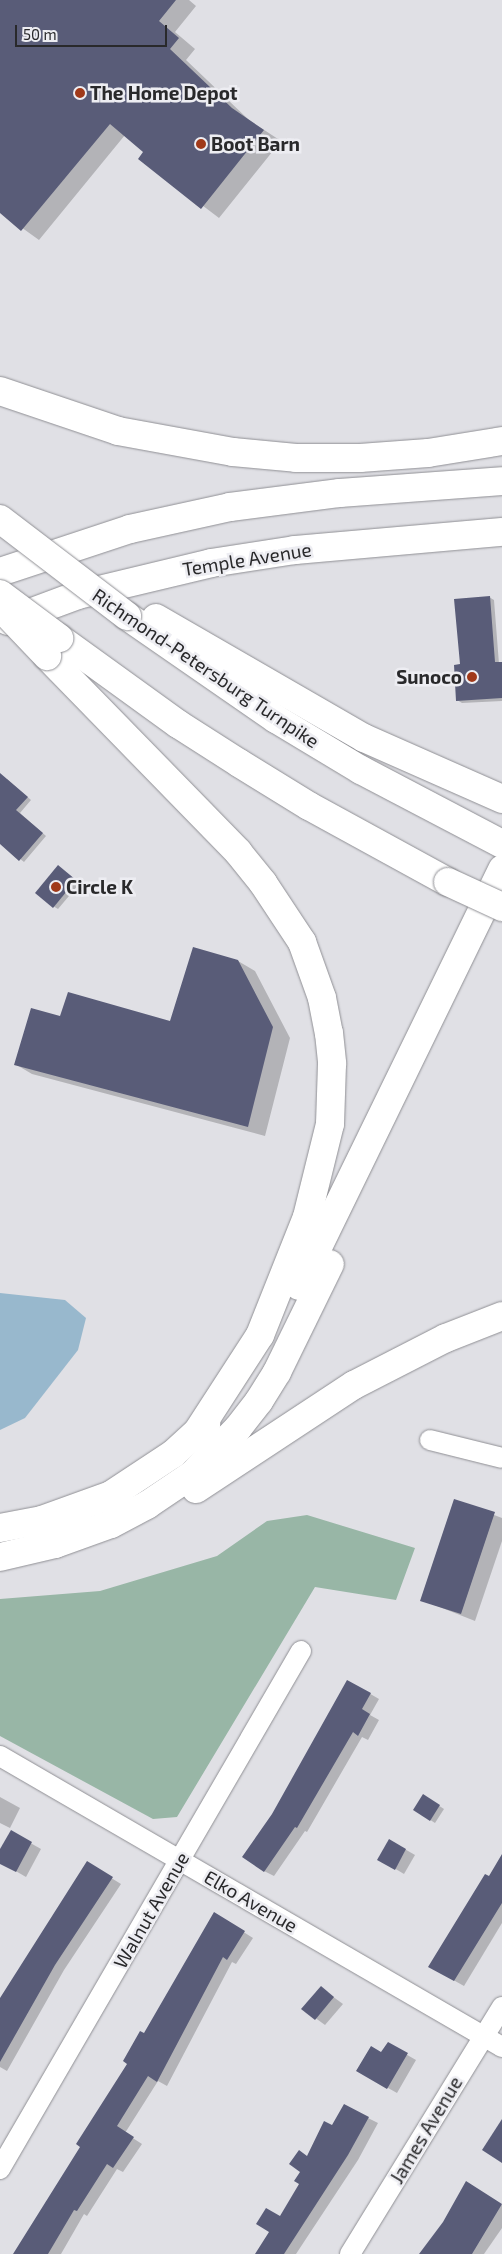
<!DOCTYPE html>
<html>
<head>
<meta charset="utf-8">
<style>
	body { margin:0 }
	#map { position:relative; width:502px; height:2254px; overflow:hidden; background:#e0e0e5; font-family:"Exo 2",sans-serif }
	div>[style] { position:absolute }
	.green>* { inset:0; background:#98b6a6 }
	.water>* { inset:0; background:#98b8cd }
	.shadow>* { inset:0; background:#0003 }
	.building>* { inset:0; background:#595c78 }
	.roads { filter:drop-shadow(0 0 1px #8f8f94) drop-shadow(0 0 1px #8f8f94) }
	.street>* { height:20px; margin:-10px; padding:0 10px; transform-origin:10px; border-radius:10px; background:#fff }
	.primary>* { height:28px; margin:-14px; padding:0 14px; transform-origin:14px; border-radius:14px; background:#fff }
	.highway>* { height:28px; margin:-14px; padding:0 14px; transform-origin:14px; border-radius:14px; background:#fff }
	.bridges { filter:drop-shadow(0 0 1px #8f8f94) drop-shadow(0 0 1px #8f8f94) }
	.highway-bridge>* { height:28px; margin:-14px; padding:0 14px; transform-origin:14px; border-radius:14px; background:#fff }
	.dots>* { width:14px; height:14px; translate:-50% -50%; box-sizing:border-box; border:2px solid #ededf2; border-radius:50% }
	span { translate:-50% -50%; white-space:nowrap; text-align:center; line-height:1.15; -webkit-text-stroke:5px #ededf2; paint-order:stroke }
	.poi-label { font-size:19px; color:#29292b; font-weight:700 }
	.left { translate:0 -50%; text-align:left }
	.right { translate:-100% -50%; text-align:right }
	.street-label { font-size:19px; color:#29292b }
	.scale { position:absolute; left:15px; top:25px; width:152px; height:22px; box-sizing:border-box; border:2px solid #29292b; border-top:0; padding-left:6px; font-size:15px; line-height:18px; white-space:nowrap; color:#29292b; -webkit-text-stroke:4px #ededf2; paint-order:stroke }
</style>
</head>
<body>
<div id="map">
	<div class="green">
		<div style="clip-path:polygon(307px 1515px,415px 1548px,396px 1600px,315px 1587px,177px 1817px,153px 1819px,0 1736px,0 1599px,100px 1591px,217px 1556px,267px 1521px)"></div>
	</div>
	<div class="water">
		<div style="clip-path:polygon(0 1293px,65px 1300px,86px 1318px,78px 1350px,25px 1418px,0 1430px)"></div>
	</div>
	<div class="shadow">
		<div style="clip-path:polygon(0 0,189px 0,196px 6px,175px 32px,195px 49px,186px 60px,249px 120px,281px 141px,219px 218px,140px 158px,145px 152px,125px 135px,39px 240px,0 212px)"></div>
		<div style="clip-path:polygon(489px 597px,494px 600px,499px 664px,502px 663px,502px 701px,462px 703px,457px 700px,461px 665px)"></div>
		<div style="clip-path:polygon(0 779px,7px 779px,31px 800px,20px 813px,46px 836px,24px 862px,0 843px)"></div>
		<div style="clip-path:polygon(63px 870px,80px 883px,58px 909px,53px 906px)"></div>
		<div style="clip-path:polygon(238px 961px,255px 971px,290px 1038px,265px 1136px,32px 1074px,15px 1064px,60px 1018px,171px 1022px)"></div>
		<div style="clip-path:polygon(455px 1500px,502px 1518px,502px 1541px,475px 1621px,422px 1600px)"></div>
		<div style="clip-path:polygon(348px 1681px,379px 1699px,370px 1715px,379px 1720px,368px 1740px,362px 1737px,307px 1832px,305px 1831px,274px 1876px,264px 1871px)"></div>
		<div style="clip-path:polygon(424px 1796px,444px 1809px,435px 1823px,415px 1810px)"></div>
		<div style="clip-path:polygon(0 1797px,20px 1808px,10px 1828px,0 1823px)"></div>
		<div style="clip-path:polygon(11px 1832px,41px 1849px,26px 1877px,0 1862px,0 1852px)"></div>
		<div style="clip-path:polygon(389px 1840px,415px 1855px,404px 1874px,379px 1859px)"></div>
		<div style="clip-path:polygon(502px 1857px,502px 1923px,464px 1986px,430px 1967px)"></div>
		<div style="clip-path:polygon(87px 1863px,121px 1884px,64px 1970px,7px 2071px,0 2067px,0 2009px,5px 1992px)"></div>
		<div style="clip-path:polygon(223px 1919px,253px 1938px,236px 1964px,232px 1962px,167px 2086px,158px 2081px,125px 2133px,142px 2144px,123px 2172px,117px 2169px,87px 2216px,84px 2214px,61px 2254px,27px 2254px,145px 2035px)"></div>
		<div style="clip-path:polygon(321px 1988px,343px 2004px,325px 2025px,303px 2009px)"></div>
		<div style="clip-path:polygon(388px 2044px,416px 2060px,397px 2093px,358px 2071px,382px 2054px)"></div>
		<div style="clip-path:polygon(368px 2118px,378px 2123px,358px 2160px,296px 2254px,257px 2254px,301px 2184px,307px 2157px,333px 2127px)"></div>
		<div style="clip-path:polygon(477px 2189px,502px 2205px,502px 2228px,484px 2254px,420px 2254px)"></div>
	</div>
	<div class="building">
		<div style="clip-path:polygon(0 0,176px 0,159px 21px,179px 38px,170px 49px,232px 108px,264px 130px,201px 209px,138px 159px,143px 152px,110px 124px,21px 231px,0 213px)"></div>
		<div style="clip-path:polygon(490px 596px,495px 662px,502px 662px,502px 698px,456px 701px,454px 665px,460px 664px,454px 599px)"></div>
		<div style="clip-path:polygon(0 773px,28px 797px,16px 810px,43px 833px,19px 861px,0 844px)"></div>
		<div style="clip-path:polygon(58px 865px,76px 880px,53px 908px,35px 893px)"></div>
		<div style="clip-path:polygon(193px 947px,238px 960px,273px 1027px,248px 1127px,14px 1065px,31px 1008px,60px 1016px,68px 992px,170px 1021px)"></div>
		<div style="clip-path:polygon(454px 1499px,495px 1512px,461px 1614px,420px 1601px)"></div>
		<div style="clip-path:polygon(347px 1680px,371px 1693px,362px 1709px,370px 1714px,358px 1736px,353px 1732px,297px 1828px,295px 1827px,264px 1872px,242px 1857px,272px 1814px)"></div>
		<div style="clip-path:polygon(423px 1794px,440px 1805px,430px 1821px,413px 1810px)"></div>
		<div style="clip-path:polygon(11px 1830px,32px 1842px,16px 1872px,0 1864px,0 1849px)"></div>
		<div style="clip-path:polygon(389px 1839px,406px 1849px,395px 1870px,377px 1860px)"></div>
		<div style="clip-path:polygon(502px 1854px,502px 1903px,454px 1981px,428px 1967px,485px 1874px,489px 1876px)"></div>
		<div style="clip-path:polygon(87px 1861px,113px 1877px,55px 1965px,0 2062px,0 1998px)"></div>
		<div style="clip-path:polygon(214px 1912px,245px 1931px,227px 1960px,223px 1957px,157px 2082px,148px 2076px,117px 2126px,134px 2137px,113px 2168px,107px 2164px,77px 2211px,74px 2210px,48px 2254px,13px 2254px,80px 2147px,76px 2144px,127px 2064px,123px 2061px,140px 2031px,144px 2033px)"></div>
		<div style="clip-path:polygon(321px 1986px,334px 1997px,315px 2020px,301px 2009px)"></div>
		<div style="clip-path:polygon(388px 2042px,408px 2053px,387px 2089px,356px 2071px,371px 2046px,381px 2052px)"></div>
		<div style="clip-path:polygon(344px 2104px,369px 2117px,348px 2155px,284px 2254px,255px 2254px,269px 2232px,256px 2224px,266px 2208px,280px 2216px,299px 2184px,294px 2181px,300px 2172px,289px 2164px,299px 2150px,307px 2156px,324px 2121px,332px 2125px)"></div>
		<div style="clip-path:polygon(502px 2119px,502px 2163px,482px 2150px)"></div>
		<div style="clip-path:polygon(466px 2181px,502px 2204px,472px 2254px,419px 2254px,443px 2222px)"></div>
	</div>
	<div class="roads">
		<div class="street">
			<div style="left:430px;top:1440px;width:74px;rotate:14deg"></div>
			<div style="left:0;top:1756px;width:580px;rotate:30.1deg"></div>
			<div style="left:0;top:2169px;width:599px;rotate:-59.84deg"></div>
			<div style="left:350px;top:2254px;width:290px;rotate:-58.4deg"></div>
		</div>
		<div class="primary">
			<div style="left:0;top:572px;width:137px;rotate:-18.3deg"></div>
			<div style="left:130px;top:529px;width:102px;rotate:-12.4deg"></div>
			<div style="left:230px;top:507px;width:111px;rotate:-7.3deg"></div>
			<div style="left:340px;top:493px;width:162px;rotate:-4.2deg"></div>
			<div style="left:8px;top:621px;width:75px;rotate:-20.4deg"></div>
			<div style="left:78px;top:595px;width:137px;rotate:-13.5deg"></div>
			<div style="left:211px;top:563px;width:85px;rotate:-8.8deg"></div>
			<div style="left:295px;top:550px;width:208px;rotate:-5deg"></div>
		</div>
		<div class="highway">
			<div style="left:0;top:391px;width:125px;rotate:18.7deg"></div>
			<div style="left:118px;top:431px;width:117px;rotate:10.3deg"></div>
			<div style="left:233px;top:452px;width:63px;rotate:5.4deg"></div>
			<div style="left:296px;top:458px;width:64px"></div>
			<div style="left:360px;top:458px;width:68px;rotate:-4.2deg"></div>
			<div style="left:428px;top:453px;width:75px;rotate:-9.2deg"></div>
			<div style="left:127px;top:616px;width:181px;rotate:34.7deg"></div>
			<div style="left:276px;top:719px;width:99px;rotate:31deg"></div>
			<div style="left:361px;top:770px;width:159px;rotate:27.7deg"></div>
			<div style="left:156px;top:618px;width:240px;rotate:30deg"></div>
			<div style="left:364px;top:738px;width:151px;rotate:23.8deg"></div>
			<div style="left:59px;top:638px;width:147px;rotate:35.9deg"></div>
			<div style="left:178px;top:724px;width:72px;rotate:32.6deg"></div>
			<div style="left:239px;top:763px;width:82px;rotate:31.6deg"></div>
			<div style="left:309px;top:806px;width:158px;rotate:28.7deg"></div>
			<div style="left:47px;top:656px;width:274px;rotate:45.7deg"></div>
			<div style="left:238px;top:852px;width:40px;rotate:51deg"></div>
			<div style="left:263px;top:883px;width:71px;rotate:56.5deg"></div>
			<div style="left:302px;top:942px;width:59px;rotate:70.3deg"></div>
			<div style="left:322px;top:998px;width:36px;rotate:79deg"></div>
			<div style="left:329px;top:1033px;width:31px;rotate:84deg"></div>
			<div style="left:332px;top:1064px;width:60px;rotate:91.9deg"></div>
			<div style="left:330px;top:1124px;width:96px;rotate:103.9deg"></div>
			<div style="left:307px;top:1217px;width:127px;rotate:111.7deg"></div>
			<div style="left:260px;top:1335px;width:121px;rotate:122.9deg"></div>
			<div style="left:299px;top:1286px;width:464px;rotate:-64deg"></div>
			<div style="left:196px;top:1489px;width:189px;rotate:-33.4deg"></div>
			<div style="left:354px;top:1385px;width:103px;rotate:-27.1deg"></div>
			<div style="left:446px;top:1338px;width:60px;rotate:-21.4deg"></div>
			<div style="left:0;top:1528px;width:43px;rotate:-10.8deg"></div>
			<div style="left:42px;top:1520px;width:73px;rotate:-19.9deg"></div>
			<div style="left:111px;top:1495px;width:74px;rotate:-33.5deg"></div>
			<div style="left:173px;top:1454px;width:45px;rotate:-42.3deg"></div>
			<div style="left:0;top:1557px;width:57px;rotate:-13.3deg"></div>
			<div style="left:55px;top:1544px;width:59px;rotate:-19.7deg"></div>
			<div style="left:111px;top:1524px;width:41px;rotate:-27.8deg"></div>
			<div style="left:147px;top:1505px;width:55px;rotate:-34deg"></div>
			<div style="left:193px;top:1474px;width:64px;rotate:-45.6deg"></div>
			<div style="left:238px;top:1428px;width:34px;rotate:-52deg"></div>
			<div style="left:259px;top:1401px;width:34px;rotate:-58deg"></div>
			<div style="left:277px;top:1372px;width:120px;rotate:-63.9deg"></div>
		</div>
	</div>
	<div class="bridges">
		<div class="highway-bridge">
			<div style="left:0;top:519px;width:160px;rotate:37.4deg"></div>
			<div style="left:0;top:594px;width:74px;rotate:36.7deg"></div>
			<div style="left:10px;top:617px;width:54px;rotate:46.5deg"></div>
			<div style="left:448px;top:882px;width:60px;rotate:24.8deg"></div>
		</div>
	</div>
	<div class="dots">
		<div style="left:80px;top:93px;background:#a03919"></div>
		<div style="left:201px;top:144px;background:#a03919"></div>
		<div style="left:472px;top:677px;background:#a03919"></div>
		<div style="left:56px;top:887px;background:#a03919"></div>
	</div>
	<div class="poi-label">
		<span class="left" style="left:90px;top:93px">The Home Depot</span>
		<span class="left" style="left:211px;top:144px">Boot Barn</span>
		<span class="right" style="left:462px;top:677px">Sunoco</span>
		<span class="left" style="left:66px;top:887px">Circle K</span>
	</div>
	<div class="street-label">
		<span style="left:247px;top:559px;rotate:-9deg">Temple Avenue</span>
		<span style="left:206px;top:668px;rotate:34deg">Richmond-Petersburg Turnpike</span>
		<span style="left:251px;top:1901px;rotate:30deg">Elko Avenue</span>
		<span style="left:151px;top:1910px;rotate:-60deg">Walnut Avenue</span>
		<span style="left:426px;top:2130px;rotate:-59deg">James Avenue</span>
	</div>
	<div class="scale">50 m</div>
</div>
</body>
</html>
